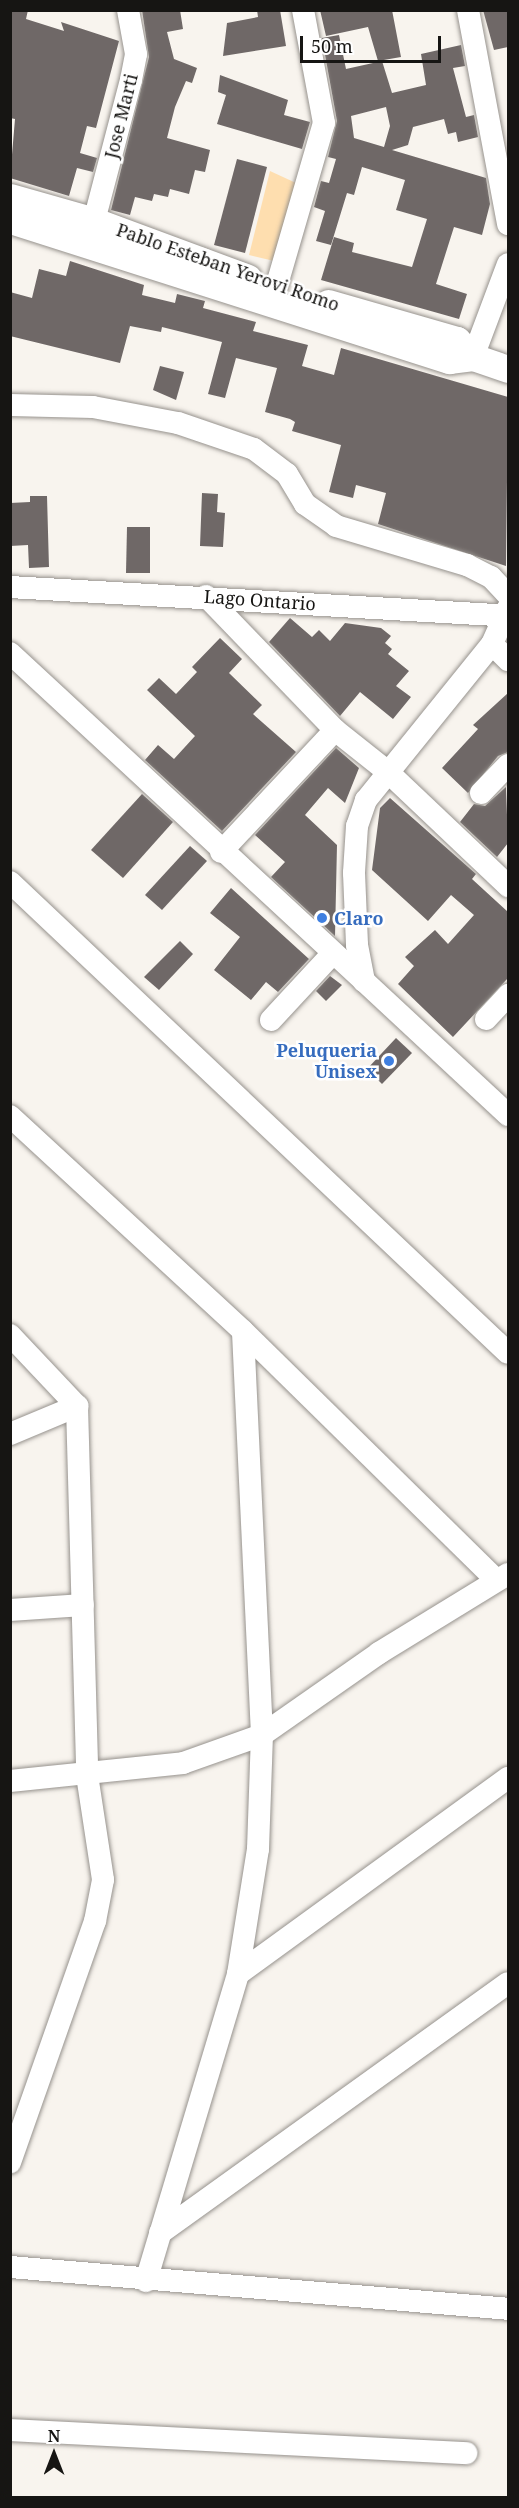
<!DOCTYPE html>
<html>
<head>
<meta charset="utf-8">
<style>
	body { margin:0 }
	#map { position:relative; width:519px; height:2508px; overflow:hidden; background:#f8f4ee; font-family:"Noto Serif",serif }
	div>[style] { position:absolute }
	.green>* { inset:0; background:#fedeaf }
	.building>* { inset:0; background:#6f6867 }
	.roads { filter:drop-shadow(0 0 2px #96928d) drop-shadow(0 0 2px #96928d) }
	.minor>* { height:22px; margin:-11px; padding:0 11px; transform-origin:11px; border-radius:11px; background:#fff }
	.tertiary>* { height:27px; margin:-13.5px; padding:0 13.5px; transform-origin:13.5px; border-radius:13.5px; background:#fff }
	.dots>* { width:16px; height:16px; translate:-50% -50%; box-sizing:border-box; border:3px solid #fff; border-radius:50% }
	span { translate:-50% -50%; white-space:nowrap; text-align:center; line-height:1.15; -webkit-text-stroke:5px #fff; paint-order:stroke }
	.street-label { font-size:18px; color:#161513 }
	.shop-label { font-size:18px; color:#366cbe; font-weight:700 }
	.left { translate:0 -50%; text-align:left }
	.right { translate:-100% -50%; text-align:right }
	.frame { position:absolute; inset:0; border:12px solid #161513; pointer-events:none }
	.north { position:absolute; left:24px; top:2424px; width:60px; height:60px; -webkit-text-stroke:4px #fff; paint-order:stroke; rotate:0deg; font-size:16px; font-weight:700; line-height:24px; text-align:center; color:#161513 }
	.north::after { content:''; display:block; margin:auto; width:21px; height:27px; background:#161513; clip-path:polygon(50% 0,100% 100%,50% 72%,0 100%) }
	.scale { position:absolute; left:300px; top:36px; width:141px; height:27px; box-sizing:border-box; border:3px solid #161513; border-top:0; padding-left:8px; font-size:18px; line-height:21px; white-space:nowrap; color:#161513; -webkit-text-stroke:4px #fff; paint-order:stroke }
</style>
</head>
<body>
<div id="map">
	<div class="green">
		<div style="clip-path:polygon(270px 171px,296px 183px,274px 261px,249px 255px)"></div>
	</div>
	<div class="building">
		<div style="clip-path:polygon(10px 10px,28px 10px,26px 19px,64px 31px,61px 22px,119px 41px,96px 128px,87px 126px,80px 153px,97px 158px,93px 172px,77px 168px,69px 196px,10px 178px,15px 119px,10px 118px)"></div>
		<div style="clip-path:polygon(142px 10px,180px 10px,183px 29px,167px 32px,174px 59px,197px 68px,192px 83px,186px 81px,175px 107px,167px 138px,210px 150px,205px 172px,195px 170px,189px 194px,170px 189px,168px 197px,154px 194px,152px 201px,135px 197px,130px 215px,111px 210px,149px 57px)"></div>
		<div style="clip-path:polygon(257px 10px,280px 10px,286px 46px,223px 56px,227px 23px,258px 17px)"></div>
		<div style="clip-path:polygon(320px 10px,392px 10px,401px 57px,378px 61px,368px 27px,326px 36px)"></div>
		<div style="clip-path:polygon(483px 10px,508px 10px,508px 47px,494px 50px)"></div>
		<div style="clip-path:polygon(evenodd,339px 35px,346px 69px,382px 61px,392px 93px,426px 85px,421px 54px,461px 45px,465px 66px,453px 68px,466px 117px,474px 115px,478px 137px,458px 142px,456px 132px,448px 134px,444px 119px,413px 127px,408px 145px,392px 150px,486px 178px,490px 204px,482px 235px,454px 227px,436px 284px,467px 294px,459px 319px,321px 280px,334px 237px,354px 243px,352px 252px,412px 267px,427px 219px,396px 210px,405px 180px,362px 167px,354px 195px,347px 193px,331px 245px,316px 241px,325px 211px,314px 207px,321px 181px,329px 183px,336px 159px,328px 157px,337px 121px,322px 38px,339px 35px,386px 107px,390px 126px,384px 147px,354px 138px,351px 116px,386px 107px)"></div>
		<div style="clip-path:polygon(220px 75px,288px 100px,284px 115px,310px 122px,302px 149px,217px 124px,226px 95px,218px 92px)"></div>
		<div style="clip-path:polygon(237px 159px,267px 167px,245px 253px,214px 245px)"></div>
		<div style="clip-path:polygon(70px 261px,144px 285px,142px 295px,175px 303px,177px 294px,205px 301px,203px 308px,256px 322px,253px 331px,308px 345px,302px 366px,334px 375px,341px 348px,508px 397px,506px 566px,378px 524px,386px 493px,356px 485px,353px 498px,329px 492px,341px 445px,292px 431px,295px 422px,290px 419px,265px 412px,277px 368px,236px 358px,225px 398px,208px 394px,222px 342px,162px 327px,161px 332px,130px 326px,120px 363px,10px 336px,10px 292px,32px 298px,39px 269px,66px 276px)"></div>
		<div style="clip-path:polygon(160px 366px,184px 372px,176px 400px,153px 390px)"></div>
		<div style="clip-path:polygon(202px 493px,218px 494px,217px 512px,225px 513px,223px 547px,200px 546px)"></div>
		<div style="clip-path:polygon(30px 496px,47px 496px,49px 567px,29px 568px,28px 545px,10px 546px,10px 503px,30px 502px)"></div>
		<div style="clip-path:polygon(127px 527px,150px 527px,150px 573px,126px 573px)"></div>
		<div style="clip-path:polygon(290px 618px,312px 637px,319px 630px,330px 641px,345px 623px,381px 628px,391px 636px,385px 643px,392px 649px,388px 654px,409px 671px,396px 686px,411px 697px,393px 719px,360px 692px,340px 716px,269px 642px)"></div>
		<div style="clip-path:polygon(220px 638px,242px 659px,229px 673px,262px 705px,253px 714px,296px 752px,222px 831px,145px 760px,158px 745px,174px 759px,195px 736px,147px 690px,159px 678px,176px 694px,197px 672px,192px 667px)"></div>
		<div style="clip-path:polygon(508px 693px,508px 752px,498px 756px,468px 793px,442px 768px,478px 729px,473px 725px)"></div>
		<div style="clip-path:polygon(336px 748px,359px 768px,345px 803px,328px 788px,305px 815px,337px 845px,335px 936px,271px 877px,285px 862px,255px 835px)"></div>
		<div style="clip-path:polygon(506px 787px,508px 843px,497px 857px,460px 822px,474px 804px,485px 806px)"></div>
		<div style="clip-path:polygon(142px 794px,173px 822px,123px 878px,91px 850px)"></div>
		<div style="clip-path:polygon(390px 798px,476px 874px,472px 879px,508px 912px,508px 978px,453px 1037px,398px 984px,414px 966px,405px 957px,435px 930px,448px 944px,474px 915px,451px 895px,428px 921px,372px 870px,380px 808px)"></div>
		<div style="clip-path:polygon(190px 846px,207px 861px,162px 910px,145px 895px)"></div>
		<div style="clip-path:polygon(231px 888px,309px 959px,278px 992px,266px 982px,251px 1000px,214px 970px,240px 937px,210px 913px)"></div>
		<div style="clip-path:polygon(180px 941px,193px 954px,159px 990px,144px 977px)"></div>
		<div style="clip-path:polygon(330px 976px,342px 985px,326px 1001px,316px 991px)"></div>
		<div style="clip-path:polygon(396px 1038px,412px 1053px,382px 1084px,367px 1069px)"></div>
	</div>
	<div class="roads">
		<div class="minor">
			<div style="left:468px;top:10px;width:218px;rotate:79.4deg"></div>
			<div style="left:94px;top:221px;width:146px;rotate:-75.3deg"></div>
			<div style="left:131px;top:80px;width:26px;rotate:-79deg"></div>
			<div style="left:136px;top:54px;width:45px;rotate:-100.3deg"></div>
			<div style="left:276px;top:288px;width:172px;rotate:-73.8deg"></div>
			<div style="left:324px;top:123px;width:115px;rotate:-100.5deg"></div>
			<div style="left:473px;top:357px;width:99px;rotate:-69.4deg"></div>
			<div style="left:10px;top:405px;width:83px;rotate:1.4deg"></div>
			<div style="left:93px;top:407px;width:86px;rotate:10.7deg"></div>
			<div style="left:178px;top:423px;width:80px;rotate:18.9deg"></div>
			<div style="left:254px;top:449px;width:41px;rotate:37.1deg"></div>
			<div style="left:287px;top:474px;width:35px;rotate:59deg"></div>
			<div style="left:305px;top:504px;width:38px;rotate:35deg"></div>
			<div style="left:336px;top:526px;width:137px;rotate:16.6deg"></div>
			<div style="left:467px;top:565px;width:27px;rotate:27deg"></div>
			<div style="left:491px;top:577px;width:25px;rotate:47deg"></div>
			<div style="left:10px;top:587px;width:499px;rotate:3.3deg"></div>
			<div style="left:206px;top:596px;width:186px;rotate:46.1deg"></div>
			<div style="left:335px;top:730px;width:68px;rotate:38.4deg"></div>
			<div style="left:388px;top:772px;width:166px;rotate:43.5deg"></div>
			<div style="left:508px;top:608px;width:39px;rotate:114deg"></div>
			<div style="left:492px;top:644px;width:201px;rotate:128.9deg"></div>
			<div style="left:366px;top:800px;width:28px;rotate:109deg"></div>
			<div style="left:357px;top:826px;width:47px;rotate:93.7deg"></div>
			<div style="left:354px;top:873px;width:72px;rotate:87.6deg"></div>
			<div style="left:357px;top:945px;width:37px;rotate:79deg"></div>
			<div style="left:364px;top:981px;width:197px;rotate:42.9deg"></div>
			<div style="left:492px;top:644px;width:23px;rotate:45deg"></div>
			<div style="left:10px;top:653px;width:483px;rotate:42.8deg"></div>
			<div style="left:481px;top:793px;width:39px;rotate:-46deg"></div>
			<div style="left:221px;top:852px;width:167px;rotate:-46.9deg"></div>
			<div style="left:10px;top:882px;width:685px;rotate:43.4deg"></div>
			<div style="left:486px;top:1019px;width:33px;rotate:-47deg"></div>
			<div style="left:271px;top:1020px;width:91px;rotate:-47.2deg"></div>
			<div style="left:10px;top:1116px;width:317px;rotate:42.7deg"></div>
			<div style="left:243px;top:1331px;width:355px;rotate:44.5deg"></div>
			<div style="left:10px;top:1335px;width:98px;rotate:46.7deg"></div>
			<div style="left:77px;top:1406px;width:369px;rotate:88.4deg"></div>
			<div style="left:87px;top:1775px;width:106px;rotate:81.3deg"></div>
			<div style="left:103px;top:1880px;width:42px;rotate:101deg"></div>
			<div style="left:95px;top:1921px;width:256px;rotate:109.4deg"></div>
			<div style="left:10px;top:1434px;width:73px;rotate:-22.7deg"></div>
			<div style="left:10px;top:1610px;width:73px;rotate:-3.9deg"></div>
			<div style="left:10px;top:1781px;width:174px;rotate:-5.9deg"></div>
			<div style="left:183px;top:1763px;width:84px;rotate:-19.5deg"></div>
			<div style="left:262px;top:1735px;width:143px;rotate:-35deg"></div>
			<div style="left:379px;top:1653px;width:151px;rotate:-31.5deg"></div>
			<div style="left:238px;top:1974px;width:334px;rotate:-36deg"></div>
			<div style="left:160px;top:2233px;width:428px;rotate:-35.7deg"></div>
			<div style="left:10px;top:2267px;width:500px;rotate:4.8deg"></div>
			<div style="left:146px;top:2281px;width:320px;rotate:-73.3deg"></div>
			<div style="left:238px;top:1974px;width:127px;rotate:-80.9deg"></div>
			<div style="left:258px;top:1849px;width:114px;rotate:-88deg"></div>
			<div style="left:262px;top:1735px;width:404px;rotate:-92.7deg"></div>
			<div style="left:10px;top:2430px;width:457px;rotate:2.9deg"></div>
		</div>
		<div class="tertiary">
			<div style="left:10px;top:197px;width:87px;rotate:15.9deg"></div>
			<div style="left:94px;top:221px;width:164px;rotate:20.3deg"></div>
			<div style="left:10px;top:220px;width:461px;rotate:17.7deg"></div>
			<div style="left:449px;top:360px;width:24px;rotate:-7deg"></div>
			<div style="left:473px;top:357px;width:37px;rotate:19deg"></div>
			<div style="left:328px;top:303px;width:134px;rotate:16deg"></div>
			<div style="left:457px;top:340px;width:23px;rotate:47deg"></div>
		</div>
	</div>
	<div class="dots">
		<div style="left:322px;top:918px;background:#3f7fe0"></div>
		<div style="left:389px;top:1061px;background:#3f7fe0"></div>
	</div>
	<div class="street-label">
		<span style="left:121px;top:116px;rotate:-76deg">Jose Marti</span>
		<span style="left:228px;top:267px;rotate:19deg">Pablo Esteban Yerovi Romo</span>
		<span style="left:260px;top:600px;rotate:4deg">Lago Ontario</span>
	</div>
	<div class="shop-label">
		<span class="left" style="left:334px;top:918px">Claro</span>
		<span class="right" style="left:377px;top:1061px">Peluqueria<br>Unisex</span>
	</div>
	<div class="frame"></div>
	<div class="north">N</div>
	<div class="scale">50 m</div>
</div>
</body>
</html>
